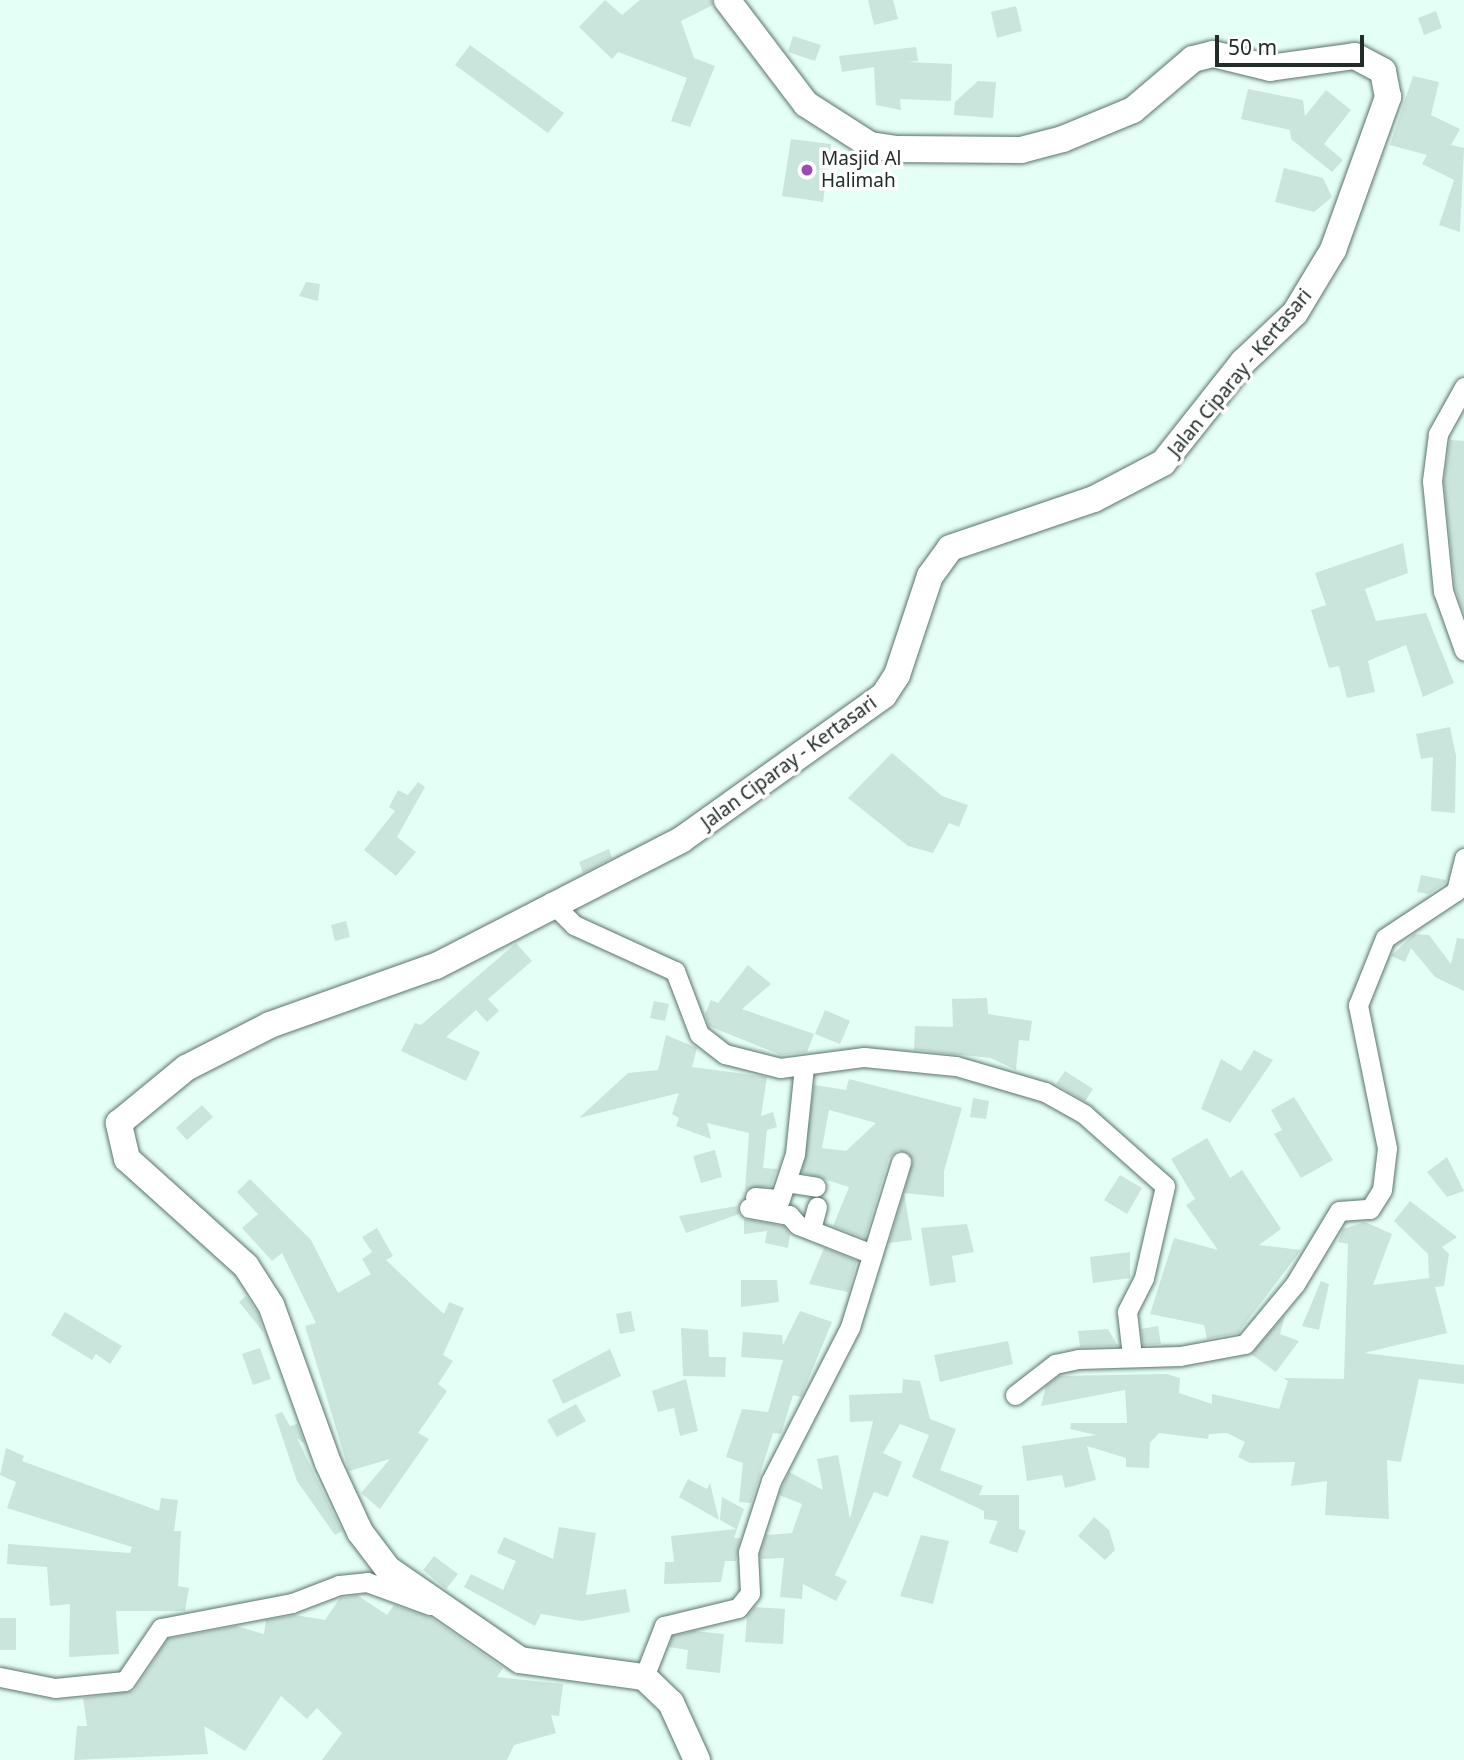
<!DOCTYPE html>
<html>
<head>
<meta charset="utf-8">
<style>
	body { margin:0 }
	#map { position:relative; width:1464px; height:1760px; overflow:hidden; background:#e4fff6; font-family:"Noto Sans",sans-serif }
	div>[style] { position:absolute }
	.building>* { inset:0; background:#cae5dc }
	.roads { filter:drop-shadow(0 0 2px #5c746c) drop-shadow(0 0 2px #5c746c) }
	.minor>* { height:19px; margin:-9.5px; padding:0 9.5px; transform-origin:9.5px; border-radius:9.5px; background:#fff }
	.secondary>* { height:26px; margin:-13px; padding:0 13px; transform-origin:13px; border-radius:13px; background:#fff }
	.dots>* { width:19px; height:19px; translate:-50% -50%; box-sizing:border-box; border:4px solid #fff; border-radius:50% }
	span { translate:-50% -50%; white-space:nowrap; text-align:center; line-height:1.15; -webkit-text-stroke:7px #fff; paint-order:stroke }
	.poi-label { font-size:19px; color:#222c29 }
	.left { translate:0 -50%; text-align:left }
	.street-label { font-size:19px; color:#222c29 }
	.scale { position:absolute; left:1215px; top:35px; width:149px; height:32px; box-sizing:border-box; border:4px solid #222c29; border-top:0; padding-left:9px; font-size:21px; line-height:24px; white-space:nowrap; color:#222c29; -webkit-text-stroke:5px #fff; paint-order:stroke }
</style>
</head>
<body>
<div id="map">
	<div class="building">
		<div style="clip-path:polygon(605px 0,622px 15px,640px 0,712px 0,713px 5px,681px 21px,694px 58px,715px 66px,690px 127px,671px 121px,687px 78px,618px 52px,612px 59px,579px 27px)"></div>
		<div style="clip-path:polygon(868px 0,893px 0,898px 19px,874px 25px)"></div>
		<div style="clip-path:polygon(1016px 6px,1022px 31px,997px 38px,991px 12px)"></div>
		<div style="clip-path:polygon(1436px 11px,1442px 28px,1424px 35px,1418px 18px)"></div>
		<div style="clip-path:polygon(793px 36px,821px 45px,815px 61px,788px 52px)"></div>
		<div style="clip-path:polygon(470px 45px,564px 113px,548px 133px,455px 65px)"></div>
		<div style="clip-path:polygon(916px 47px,918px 61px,908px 62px,952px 64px,951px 101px,900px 99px,901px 110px,876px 105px,874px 67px,842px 72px,839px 56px)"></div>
		<div style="clip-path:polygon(1413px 76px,1439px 82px,1431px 115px,1460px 129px,1451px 145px,1464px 148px,1460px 232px,1439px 225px,1454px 180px,1422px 164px,1427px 155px,1390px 145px)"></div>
		<div style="clip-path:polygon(978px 81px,996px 82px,993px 118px,954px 115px,955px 102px)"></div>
		<div style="clip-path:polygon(1248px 89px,1303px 100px,1305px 116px,1326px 90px,1351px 110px,1324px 144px,1343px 160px,1332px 172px,1291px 139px,1290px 130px,1241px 119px)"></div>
		<div style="clip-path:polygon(791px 139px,831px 144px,823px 202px,782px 196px)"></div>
		<div style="clip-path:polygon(1284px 168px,1323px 178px,1332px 197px,1314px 212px,1275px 202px)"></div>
		<div style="clip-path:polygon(306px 282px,320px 284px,318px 301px,299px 296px)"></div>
		<div style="clip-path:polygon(1450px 440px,1464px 441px,1464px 613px,1455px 588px,1444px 481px)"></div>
		<div style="clip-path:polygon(1403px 543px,1408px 573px,1365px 589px,1376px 621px,1426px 613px,1454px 683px,1423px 697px,1406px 645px,1368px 661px,1375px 692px,1347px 698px,1339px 666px,1329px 668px,1311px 610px,1326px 605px,1315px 573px)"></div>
		<div style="clip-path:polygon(1450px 727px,1456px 756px,1455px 813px,1431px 811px,1433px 757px,1421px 759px,1416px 734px)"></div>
		<div style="clip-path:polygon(892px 753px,942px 796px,968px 805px,959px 827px,949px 823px,933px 853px,908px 846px,848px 798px)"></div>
		<div style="clip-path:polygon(418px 782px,425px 787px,397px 837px,416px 852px,396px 876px,364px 850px,395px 811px,389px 807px,398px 790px,408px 795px)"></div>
		<div style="clip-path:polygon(609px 849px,612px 858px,583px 873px,579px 862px)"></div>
		<div style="clip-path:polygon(1421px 875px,1446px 880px,1445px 883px,1429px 894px,1417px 892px)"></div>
		<div style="clip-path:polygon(346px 921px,350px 937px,335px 941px,331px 925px)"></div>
		<div style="clip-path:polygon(1414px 934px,1429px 935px,1451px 964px,1457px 938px,1464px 939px,1464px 991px,1435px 977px,1411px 948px,1405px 962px,1391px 956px)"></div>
		<div style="clip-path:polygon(516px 943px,532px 961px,488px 999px,499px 1011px,487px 1022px,476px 1010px,446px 1037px,480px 1052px,466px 1081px,401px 1051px,415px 1023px,421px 1025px)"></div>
		<div style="clip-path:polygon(748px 965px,771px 984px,742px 1009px,814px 1034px,807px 1052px,781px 1055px,709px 1026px,705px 1014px,711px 1000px,718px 1003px)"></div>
		<div style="clip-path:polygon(987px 998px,988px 1014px,1032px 1021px,1029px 1041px,1019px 1040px,1016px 1070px,991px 1058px,914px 1050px,915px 1026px,953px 1027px,952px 999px)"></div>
		<div style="clip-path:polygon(654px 1001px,669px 1004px,665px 1021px,650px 1018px)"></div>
		<div style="clip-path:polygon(825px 1010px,850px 1021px,840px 1044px,815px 1034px)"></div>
		<div style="clip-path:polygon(666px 1035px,697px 1048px,692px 1067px,767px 1077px,761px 1116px,773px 1112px,777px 1127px,767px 1130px,763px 1168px,777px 1169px,771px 1186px,745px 1190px,749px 1133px,707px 1123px,711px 1139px,676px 1126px,679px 1118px,672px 1114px,679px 1093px,579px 1118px,628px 1073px,658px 1070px)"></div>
		<div style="clip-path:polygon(1254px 1050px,1273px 1060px,1230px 1123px,1201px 1109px,1221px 1059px,1241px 1071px)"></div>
		<div style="clip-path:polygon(1065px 1071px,1093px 1089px,1085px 1101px,1056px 1084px)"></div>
		<div style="clip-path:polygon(evenodd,849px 1079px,962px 1108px,944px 1171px,944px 1197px,904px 1193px,913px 1160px,898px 1150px,889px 1158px,865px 1238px,833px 1226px,849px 1187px,802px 1172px,814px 1085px,846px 1090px,849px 1079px,829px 1110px,876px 1123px,846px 1151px,822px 1148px,829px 1110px)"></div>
		<div style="clip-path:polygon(1294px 1097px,1333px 1160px,1301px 1178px,1274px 1134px,1282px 1130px,1271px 1110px)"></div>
		<div style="clip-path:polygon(973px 1098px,989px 1101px,986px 1119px,970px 1117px)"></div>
		<div style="clip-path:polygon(202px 1105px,213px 1117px,187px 1140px,176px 1128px)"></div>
		<div style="clip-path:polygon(1207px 1138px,1230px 1178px,1242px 1170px,1281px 1229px,1259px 1245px,1301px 1250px,1238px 1333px,1207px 1339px,1204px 1325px,1150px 1314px,1174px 1238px,1218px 1250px,1186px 1205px,1195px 1199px,1171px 1159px)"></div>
		<div style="clip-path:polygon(715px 1150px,722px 1177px,701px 1183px,693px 1156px)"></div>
		<div style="clip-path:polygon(1447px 1157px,1464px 1191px,1447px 1197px,1427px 1172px)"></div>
		<div style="clip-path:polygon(1120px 1175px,1142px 1188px,1127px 1214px,1104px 1200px)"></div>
		<div style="clip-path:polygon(250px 1179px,311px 1240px,338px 1293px,371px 1274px,362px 1259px,372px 1252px,362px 1237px,377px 1228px,393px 1256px,386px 1260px,424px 1296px,444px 1314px,449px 1302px,464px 1308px,443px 1355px,453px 1361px,438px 1384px,447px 1391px,418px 1433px,429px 1439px,380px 1509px,361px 1493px,390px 1459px,349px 1471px,305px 1326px,316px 1323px,282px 1253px,272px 1261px,242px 1228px,258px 1214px,237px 1192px)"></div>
		<div style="clip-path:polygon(904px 1193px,912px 1240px,889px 1243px)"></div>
		<div style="clip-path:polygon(1410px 1201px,1457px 1237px,1442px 1247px,1449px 1254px,1444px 1286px,1435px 1287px,1447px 1333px,1364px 1353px,1464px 1365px,1464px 1384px,1419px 1379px,1401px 1462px,1387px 1460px,1389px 1519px,1325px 1515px,1327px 1481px,1291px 1486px,1295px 1462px,1250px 1463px,1238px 1457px,1245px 1442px,1227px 1433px,1209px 1434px,1208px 1439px,1159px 1433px,1150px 1443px,1149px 1468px,1126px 1467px,1126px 1458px,1087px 1446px,1096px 1480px,1065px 1488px,1062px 1475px,1027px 1481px,1022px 1446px,1096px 1435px,1070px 1429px,1071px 1423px,1127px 1423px,1125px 1390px,1041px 1406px,1046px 1386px,1059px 1376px,1167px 1374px,1180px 1378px,1179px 1393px,1212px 1404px,1212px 1394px,1279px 1409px,1288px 1381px,1283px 1378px,1344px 1379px,1348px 1244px,1338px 1242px,1343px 1229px,1365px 1222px,1392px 1234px,1373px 1285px,1429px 1278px,1428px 1254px,1394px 1221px)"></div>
		<div style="clip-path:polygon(737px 1206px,739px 1214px,686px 1233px,679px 1216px)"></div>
		<div style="clip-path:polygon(744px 1219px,783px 1226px,790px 1234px,788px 1248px,765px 1243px,767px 1231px,744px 1234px)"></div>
		<div style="clip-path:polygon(967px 1224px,974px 1252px,952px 1256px,956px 1282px,930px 1286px,921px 1228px)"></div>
		<div style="clip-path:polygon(824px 1248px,857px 1261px,848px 1292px,809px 1284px)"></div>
		<div style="clip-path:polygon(1130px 1252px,1130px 1278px,1093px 1283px,1090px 1257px)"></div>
		<div style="clip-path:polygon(741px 1280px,777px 1280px,779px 1302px,741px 1307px)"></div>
		<div style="clip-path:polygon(1321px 1281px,1329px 1284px,1319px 1330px,1302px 1326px)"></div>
		<div style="clip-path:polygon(246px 1296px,257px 1312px,264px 1333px,239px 1302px)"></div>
		<div style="clip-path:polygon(631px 1311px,635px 1331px,620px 1334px,616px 1314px)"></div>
		<div style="clip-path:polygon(800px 1311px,832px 1322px,801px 1397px,793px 1395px,781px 1434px,773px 1433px,751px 1503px,739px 1502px,743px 1463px,726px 1457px,742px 1409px,768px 1412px,783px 1360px,741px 1357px,743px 1332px,782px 1335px,783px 1345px)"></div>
		<div style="clip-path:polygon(65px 1312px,122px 1346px,110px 1364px,96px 1354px,92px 1360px,51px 1335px)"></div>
		<div style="clip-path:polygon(1285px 1315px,1280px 1334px,1299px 1341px,1276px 1372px,1251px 1354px)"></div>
		<div style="clip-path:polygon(1158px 1326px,1161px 1344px,1143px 1345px,1141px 1329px)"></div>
		<div style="clip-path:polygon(681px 1328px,708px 1330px,709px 1357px,726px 1357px,725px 1377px,683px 1376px)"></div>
		<div style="clip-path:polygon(1108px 1329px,1118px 1346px,1080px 1347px,1078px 1331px)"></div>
		<div style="clip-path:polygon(1008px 1341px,1013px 1364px,940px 1382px,934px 1355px)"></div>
		<div style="clip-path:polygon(260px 1348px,271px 1379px,253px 1385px,242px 1354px)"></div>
		<div style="clip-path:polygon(610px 1349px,621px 1376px,563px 1404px,552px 1380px)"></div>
		<div style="clip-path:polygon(686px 1379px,698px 1431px,680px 1436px,674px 1408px,658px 1412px,652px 1391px)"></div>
		<div style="clip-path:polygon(903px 1379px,920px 1381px,930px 1419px,956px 1429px,940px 1470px,983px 1486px,979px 1495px,1019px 1495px,1019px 1529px,1026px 1531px,1017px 1553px,989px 1543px,998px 1521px,984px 1519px,984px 1511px,912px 1477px,929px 1435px,900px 1424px,883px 1453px,902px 1462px,888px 1497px,874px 1492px,835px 1575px,847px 1581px,836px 1601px,803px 1584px,802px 1599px,780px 1597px,784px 1558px,761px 1559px,760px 1554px,766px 1535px,792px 1533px,802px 1504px,779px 1495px,789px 1472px,823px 1490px,817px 1459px,838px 1455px,850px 1519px,873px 1421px,850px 1422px,849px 1395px,902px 1393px)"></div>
		<div style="clip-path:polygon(576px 1404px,586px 1421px,557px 1437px,547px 1420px)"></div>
		<div style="clip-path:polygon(282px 1412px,290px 1426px,297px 1424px,305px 1444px,297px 1438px,342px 1531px,335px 1535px,297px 1481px,275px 1415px)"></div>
		<div style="clip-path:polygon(6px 1448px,24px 1456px,22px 1461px,159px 1511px,161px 1498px,178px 1500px,174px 1531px,181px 1531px,178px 1586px,189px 1588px,185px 1611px,116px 1611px,119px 1654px,69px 1657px,70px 1604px,50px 1606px,47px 1567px,7px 1564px,8px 1544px,130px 1553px,132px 1547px,7px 1508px,16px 1482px,0 1475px)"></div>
		<div style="clip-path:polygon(688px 1479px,707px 1489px,710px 1483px,719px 1520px,679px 1497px)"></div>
		<div style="clip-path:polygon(722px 1497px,744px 1509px,734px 1538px,740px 1538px,736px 1561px,725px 1561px,721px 1582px,664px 1584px,665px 1562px,674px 1562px,671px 1536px,736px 1529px,720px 1520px)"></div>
		<div style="clip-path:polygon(1094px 1517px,1109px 1530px,1115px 1550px,1105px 1560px,1078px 1536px)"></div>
		<div style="clip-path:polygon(559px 1527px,596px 1533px,586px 1595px,626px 1589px,630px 1612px,582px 1621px,541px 1614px,535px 1626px,464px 1587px,471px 1574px,503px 1590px,516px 1561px,497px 1553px,504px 1537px,553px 1559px)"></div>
		<div style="clip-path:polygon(921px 1535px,949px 1541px,933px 1604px,900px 1596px)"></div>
		<div style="clip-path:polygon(434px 1556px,458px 1574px,446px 1589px,423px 1570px)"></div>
		<div style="clip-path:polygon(357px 1595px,387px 1615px,394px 1605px,431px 1618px,503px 1668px,497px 1677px,563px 1684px,559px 1716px,551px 1715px,556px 1733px,514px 1745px,507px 1760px,322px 1760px,342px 1733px,317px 1708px,307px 1719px,281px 1696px,245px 1751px,204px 1726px,208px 1754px,74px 1760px,77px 1726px,87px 1726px,83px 1698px,134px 1691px,168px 1639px,236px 1626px,264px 1634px,266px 1620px,295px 1615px,325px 1620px,340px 1598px)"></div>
		<div style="clip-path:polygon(754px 1607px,785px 1609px,783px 1644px,745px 1642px,747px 1616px)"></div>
		<div style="clip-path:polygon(0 1618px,16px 1618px,16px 1650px,0 1650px)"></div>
		<div style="clip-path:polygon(694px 1631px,724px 1634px,720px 1673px,686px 1669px,688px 1650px,669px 1647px,673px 1636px)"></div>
	</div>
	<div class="roads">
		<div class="minor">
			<div style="left:1464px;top:387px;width:54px;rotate:119deg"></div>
			<div style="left:1438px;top:434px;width:47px;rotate:97.3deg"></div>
			<div style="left:1432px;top:481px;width:111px;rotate:84.3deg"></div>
			<div style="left:1443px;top:591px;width:63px;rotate:70.4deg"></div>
			<div style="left:551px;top:902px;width:33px;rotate:45deg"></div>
			<div style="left:574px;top:925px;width:111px;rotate:24.5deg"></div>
			<div style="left:675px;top:971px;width:67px;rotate:69.1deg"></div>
			<div style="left:699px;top:1034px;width:33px;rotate:38deg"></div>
			<div style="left:725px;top:1054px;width:57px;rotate:14.3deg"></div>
			<div style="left:780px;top:1068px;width:85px;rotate:-7.5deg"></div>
			<div style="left:864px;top:1057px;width:92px;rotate:5.6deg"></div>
			<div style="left:956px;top:1066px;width:93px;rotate:16.3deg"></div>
			<div style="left:1045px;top:1092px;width:45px;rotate:29.4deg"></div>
			<div style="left:1084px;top:1114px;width:108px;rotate:41.6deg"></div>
			<div style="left:1165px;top:1186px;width:94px;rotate:102.9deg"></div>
			<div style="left:1144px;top:1278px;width:38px;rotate:117deg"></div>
			<div style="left:1127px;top:1312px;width:44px;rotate:83.5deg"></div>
			<div style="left:786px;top:1182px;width:30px;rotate:9deg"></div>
			<div style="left:755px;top:1197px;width:25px;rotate:5deg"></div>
			<div style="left:780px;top:1199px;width:47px;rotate:-71.6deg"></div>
			<div style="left:795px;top:1154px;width:87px;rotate:-84.1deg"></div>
			<div style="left:749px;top:1208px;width:41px;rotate:9.9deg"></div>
			<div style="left:789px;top:1215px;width:13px;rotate:48deg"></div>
			<div style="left:798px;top:1225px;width:79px;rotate:21.4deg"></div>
			<div style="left:811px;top:1229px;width:23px;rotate:-75deg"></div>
			<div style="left:1015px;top:1395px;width:51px;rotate:-37.8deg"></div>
			<div style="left:1055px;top:1364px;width:25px;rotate:-12deg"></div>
			<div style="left:1079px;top:1359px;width:101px;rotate:-1.7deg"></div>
			<div style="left:1180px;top:1356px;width:66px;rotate:-10.5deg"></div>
			<div style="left:1245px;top:1344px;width:78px;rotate:-50.2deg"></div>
			<div style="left:1295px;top:1284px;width:85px;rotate:-58.9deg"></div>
			<div style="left:1339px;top:1211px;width:31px;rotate:-4deg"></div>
			<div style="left:1370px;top:1209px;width:22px;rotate:-58deg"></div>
			<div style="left:1382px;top:1190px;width:42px;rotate:-83.2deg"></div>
			<div style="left:1387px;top:1148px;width:146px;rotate:-101.5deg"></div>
			<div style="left:1358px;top:1005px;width:72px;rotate:-68.1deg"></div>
			<div style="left:1385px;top:938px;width:85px;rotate:-33.5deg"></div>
			<div style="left:1456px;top:891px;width:34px;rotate:-76deg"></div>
			<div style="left:0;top:1677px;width:56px;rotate:11.3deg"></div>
			<div style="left:55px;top:1688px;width:70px;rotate:-5.7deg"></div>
			<div style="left:125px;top:1681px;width:64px;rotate:-55.8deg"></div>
			<div style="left:161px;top:1628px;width:133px;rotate:-10.8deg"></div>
			<div style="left:292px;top:1603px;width:50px;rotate:-21deg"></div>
			<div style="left:339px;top:1585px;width:28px;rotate:-6deg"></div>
			<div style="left:367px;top:1582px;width:67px;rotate:20.1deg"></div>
			<div style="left:644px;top:1677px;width:55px;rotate:-68.6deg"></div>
			<div style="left:664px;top:1626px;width:76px;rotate:-13.7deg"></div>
			<div style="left:738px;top:1608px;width:19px;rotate:-51deg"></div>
			<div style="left:750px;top:1593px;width:41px;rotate:-92.8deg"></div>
			<div style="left:748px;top:1552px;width:75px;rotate:-72.1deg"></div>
			<div style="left:771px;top:1481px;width:173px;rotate:-62.8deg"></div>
			<div style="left:850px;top:1327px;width:173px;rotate:-72.8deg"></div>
		</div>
		<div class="secondary">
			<div style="left:697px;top:1760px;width:63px;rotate:-114.5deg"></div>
			<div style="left:671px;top:1703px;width:37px;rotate:-136deg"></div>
			<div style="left:644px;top:1677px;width:125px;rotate:-172.2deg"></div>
			<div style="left:520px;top:1660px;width:160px;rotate:-145.4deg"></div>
			<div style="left:388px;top:1569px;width:46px;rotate:-127.1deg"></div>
			<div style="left:360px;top:1532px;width:76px;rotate:-114.9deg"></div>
			<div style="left:328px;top:1463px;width:168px;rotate:-109.8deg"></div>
			<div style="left:271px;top:1305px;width:46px;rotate:-122.7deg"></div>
			<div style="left:246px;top:1266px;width:160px;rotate:-138deg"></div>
			<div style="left:127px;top:1159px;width:37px;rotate:-103deg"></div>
			<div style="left:119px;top:1123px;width:87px;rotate:-39.4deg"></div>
			<div style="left:186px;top:1068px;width:94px;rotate:-27.1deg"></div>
			<div style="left:270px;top:1025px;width:176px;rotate:-19.6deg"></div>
			<div style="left:436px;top:966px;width:276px;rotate:-27.2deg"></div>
			<div style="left:681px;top:840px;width:249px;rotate:-35.5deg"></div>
			<div style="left:884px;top:695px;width:24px;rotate:-57deg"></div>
			<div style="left:897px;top:675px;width:104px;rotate:-71.6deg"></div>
			<div style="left:930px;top:576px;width:34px;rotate:-54deg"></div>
			<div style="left:950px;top:548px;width:152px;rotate:-18.8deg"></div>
			<div style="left:1094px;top:499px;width:78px;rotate:-27.6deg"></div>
			<div style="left:1163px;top:463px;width:129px;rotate:-51.6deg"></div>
			<div style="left:1243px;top:362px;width:71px;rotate:-43.3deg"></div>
			<div style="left:1295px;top:313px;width:74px;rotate:-58.9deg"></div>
			<div style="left:1333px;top:250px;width:163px;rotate:-70.2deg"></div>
			<div style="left:1388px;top:97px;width:26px;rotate:-101deg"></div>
			<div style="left:1383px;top:71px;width:32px;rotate:-152deg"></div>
			<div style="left:1355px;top:56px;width:86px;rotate:172deg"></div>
			<div style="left:1270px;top:68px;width:59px;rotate:-166.2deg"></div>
			<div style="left:1213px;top:54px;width:21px;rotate:166deg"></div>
			<div style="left:1193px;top:59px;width:79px;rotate:139.6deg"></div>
			<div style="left:1133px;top:110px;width:76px;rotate:157.5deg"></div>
			<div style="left:1063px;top:139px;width:43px;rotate:165.3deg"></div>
			<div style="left:1021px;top:150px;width:124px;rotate:-179.5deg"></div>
			<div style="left:897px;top:149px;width:27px;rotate:-172deg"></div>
			<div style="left:870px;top:145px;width:76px;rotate:-147.4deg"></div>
			<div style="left:806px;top:104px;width:131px;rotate:-127.2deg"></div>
		</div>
	</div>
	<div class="dots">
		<div style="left:807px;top:170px;background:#9e49b6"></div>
	</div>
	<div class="poi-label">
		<span class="left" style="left:821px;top:170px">Masjid Al<br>Halimah</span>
	</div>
	<div class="street-label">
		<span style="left:1240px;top:373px;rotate:-50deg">Jalan Ciparay - Kertasari</span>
		<span style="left:789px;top:763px;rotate:-36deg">Jalan Ciparay - Kertasari</span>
	</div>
	<div class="scale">50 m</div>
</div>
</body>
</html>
